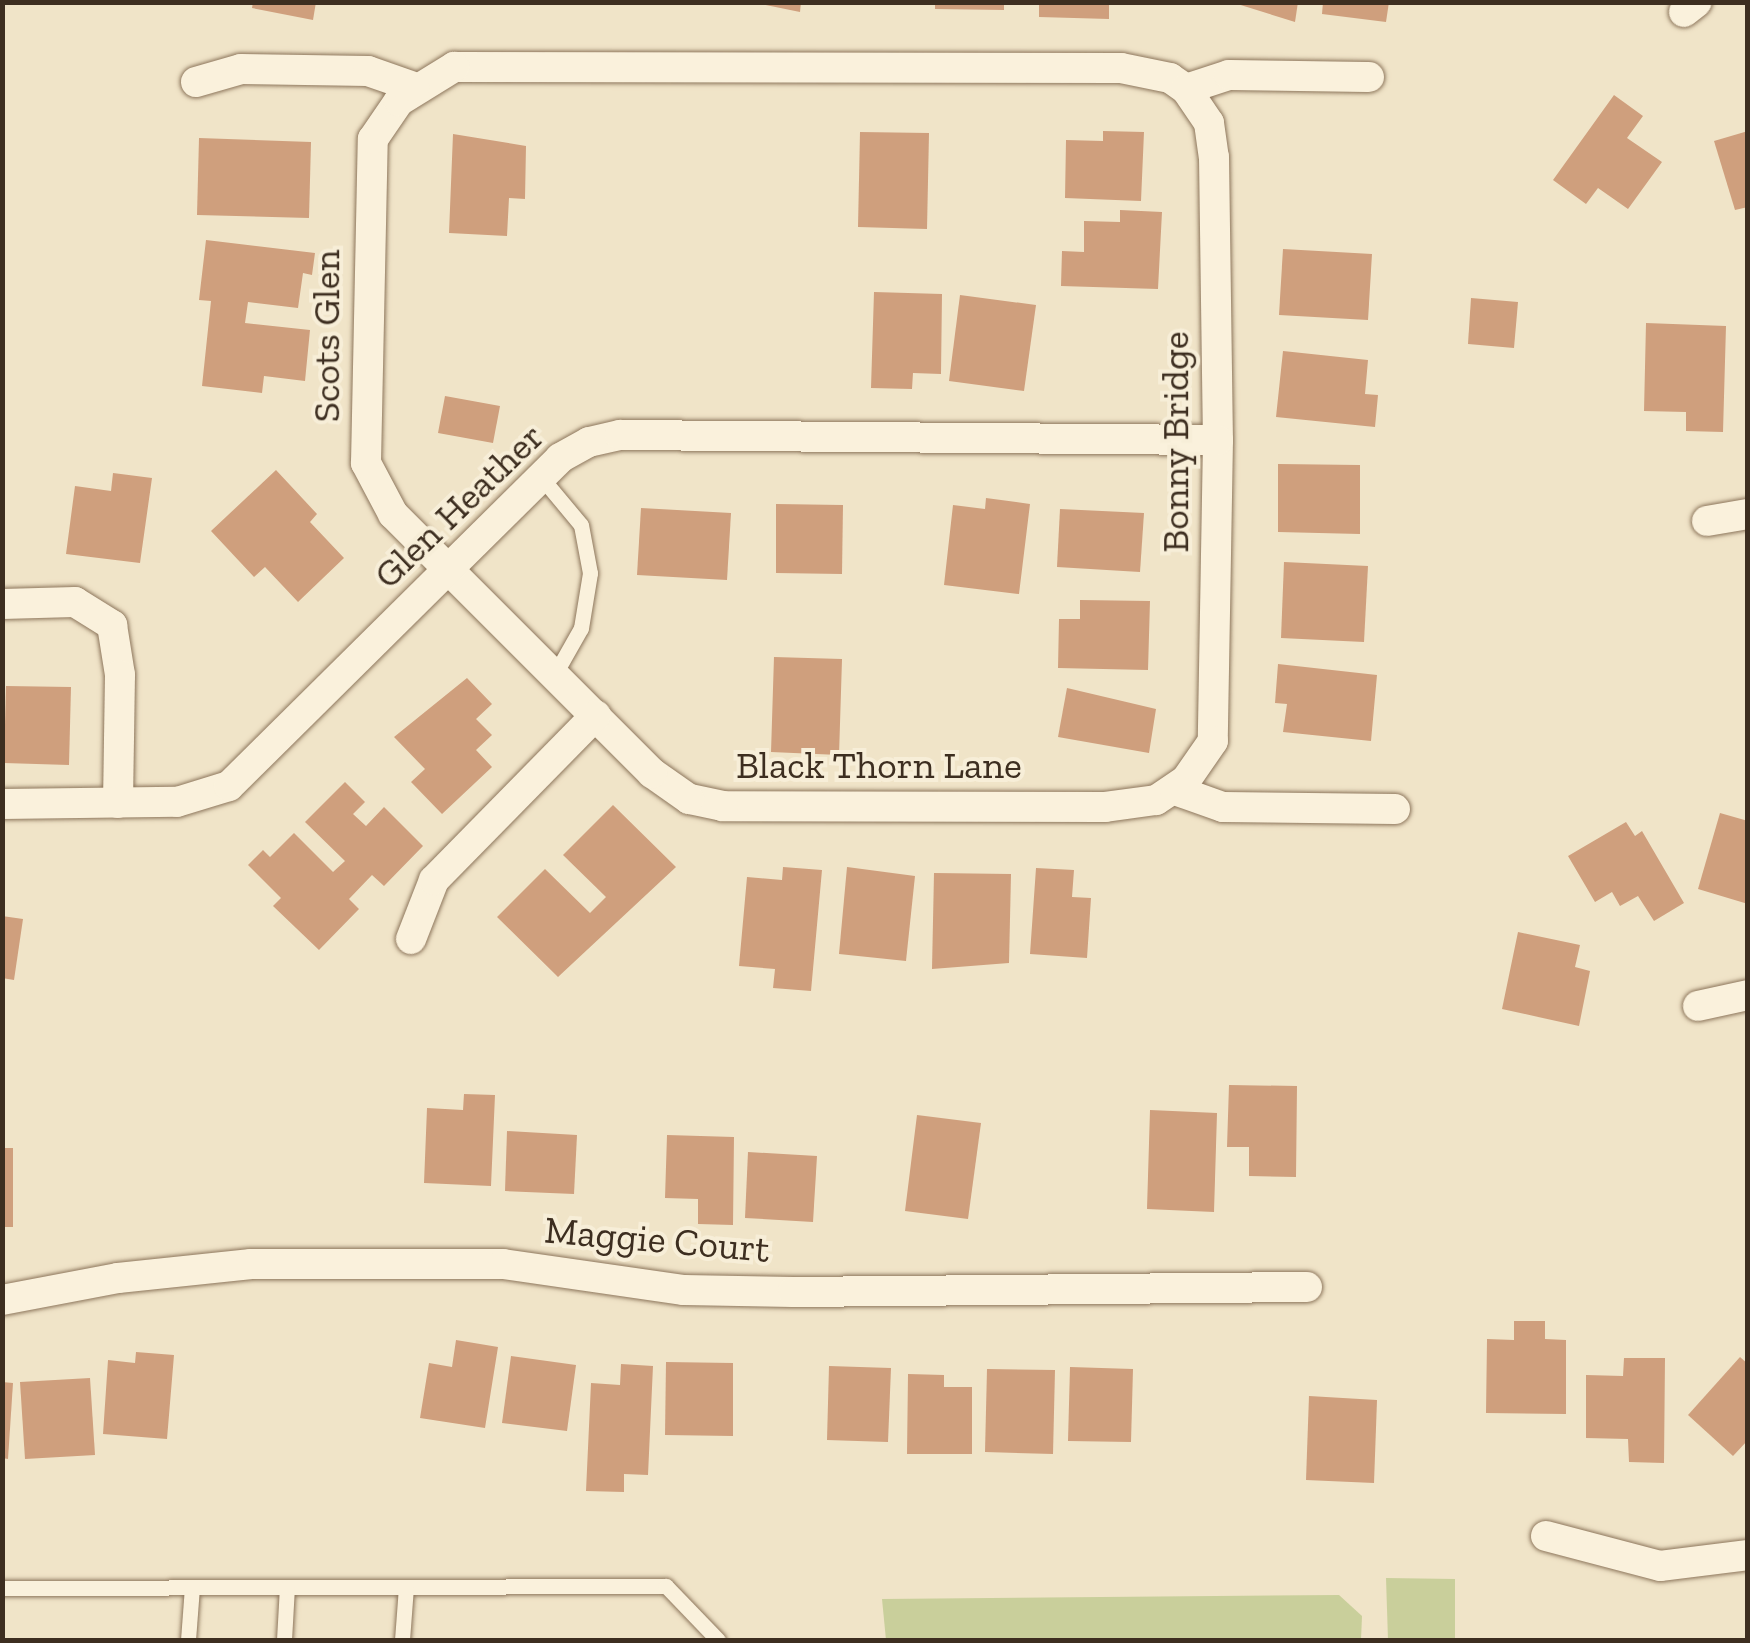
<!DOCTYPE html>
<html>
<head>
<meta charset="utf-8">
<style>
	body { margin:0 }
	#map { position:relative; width:1750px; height:1643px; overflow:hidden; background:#f0e4c8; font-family:"Zilla Slab",serif }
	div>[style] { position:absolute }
	.green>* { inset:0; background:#c9cf9b }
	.building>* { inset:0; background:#cf9f7d }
	.roads { filter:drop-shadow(0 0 2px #8d765c) drop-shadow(0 0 2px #8d765c) }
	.service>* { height:15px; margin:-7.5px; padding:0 7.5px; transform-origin:7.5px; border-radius:7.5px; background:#faf1dc }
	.minor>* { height:30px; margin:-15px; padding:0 15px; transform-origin:15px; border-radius:15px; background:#faf1dc }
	span { translate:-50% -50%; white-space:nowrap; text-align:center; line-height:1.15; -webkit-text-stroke:8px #f7eed8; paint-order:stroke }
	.street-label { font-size:38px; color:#3d2e20 }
	.frame { position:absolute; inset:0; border:5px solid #3d2e20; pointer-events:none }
</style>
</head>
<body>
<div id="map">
	<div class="green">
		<div style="clip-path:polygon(1386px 1578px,1455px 1579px,1455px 1640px,1388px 1640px)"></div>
		<div style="clip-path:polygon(1339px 1595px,1362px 1616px,1361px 1640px,886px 1640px,882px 1599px)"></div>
	</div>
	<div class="building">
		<div style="clip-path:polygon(253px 2px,316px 2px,313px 20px,252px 8px)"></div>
		<div style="clip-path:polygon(751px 2px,801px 2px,800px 12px)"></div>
		<div style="clip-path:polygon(935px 2px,1004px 2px,1004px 10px,935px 9px)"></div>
		<div style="clip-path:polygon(1039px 2px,1109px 2px,1109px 19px,1039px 17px)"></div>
		<div style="clip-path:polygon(1231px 2px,1298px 2px,1295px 22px)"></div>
		<div style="clip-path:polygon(1323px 2px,1389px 2px,1386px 22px,1322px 14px)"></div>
		<div style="clip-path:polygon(1614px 95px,1643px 116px,1627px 138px,1662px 162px,1628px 209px,1598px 188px,1586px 204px,1553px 180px)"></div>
		<div style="clip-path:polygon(1103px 131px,1144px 132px,1141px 201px,1065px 198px,1066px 140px,1103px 141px)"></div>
		<div style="clip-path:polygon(1748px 131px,1748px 207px,1735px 210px,1714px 141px)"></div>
		<div style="clip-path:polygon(860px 132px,929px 133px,927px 229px,858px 227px)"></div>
		<div style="clip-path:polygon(453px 134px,526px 146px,525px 199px,509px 198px,507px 236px,449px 233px)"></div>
		<div style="clip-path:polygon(199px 138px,311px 142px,309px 218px,197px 215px)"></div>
		<div style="clip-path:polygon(1120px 210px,1162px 212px,1158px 289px,1061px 286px,1062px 251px,1084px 252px,1084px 221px,1120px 222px)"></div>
		<div style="clip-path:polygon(206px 240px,315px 253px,312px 275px,303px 273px,298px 308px,248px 302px,245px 323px,310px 330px,305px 381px,264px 376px,262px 393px,202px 386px,211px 301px,199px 300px)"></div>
		<div style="clip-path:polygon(1283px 249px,1372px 254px,1368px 320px,1279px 315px)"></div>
		<div style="clip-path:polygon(874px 292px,942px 294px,941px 374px,913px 373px,912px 389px,871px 388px)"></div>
		<div style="clip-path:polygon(960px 295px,1036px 305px,1024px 391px,949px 381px)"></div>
		<div style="clip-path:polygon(1471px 298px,1518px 302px,1514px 348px,1468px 344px)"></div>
		<div style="clip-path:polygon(1646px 323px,1726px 326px,1723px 432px,1686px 431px,1686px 412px,1644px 411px)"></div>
		<div style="clip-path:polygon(1283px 351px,1368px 360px,1365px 394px,1378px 395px,1375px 427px,1276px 417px)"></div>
		<div style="clip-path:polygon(445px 396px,500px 406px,493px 443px,438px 433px)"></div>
		<div style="clip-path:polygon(1278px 464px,1360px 465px,1360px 534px,1278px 532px)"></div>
		<div style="clip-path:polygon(276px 470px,317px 514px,310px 522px,344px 558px,298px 602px,265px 567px,254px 577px,211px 531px)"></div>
		<div style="clip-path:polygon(113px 473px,152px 478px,140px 563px,66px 554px,75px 486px,111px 491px)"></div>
		<div style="clip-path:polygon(986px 498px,1030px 504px,1019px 594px,944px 585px,953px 505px,985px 509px)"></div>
		<div style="clip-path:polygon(776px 504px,843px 505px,842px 574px,776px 573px)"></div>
		<div style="clip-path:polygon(641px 508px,731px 513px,727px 580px,637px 575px)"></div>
		<div style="clip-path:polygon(1060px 509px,1144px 513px,1140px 572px,1057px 567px)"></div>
		<div style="clip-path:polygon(1284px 562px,1368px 566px,1364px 642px,1281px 638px)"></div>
		<div style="clip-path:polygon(1080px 600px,1150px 601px,1148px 670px,1058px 668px,1059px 619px,1080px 619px)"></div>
		<div style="clip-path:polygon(774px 657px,842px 659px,839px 755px,771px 752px)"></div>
		<div style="clip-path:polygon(1278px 664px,1377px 675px,1371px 741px,1283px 732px,1287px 704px,1275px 703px)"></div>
		<div style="clip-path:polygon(467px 678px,492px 704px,476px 719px,492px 735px,476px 750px,492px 767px,442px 814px,411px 782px,425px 769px,394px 737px)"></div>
		<div style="clip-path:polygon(6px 686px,71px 687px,69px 765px,4px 763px)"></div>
		<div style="clip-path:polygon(1067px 688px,1156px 709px,1149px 753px,1058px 737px)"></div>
		<div style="clip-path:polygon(345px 782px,365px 802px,353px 814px,366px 826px,384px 807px,423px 846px,384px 886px,372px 875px,349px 899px,359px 909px,319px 950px,273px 906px,281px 898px,248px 865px,263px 850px,270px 857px,294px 833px,333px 872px,345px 861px,305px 822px)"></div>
		<div style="clip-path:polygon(613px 805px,676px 867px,558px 977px,497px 917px,545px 869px,590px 913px,606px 897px,563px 855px)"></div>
		<div style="clip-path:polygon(1720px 813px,1748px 821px,1748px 904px,1698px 889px)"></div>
		<div style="clip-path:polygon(1626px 822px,1635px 836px,1642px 831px,1684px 903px,1654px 921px,1638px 896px,1620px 906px,1612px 892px,1595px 902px,1568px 856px)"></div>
		<div style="clip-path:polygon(783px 867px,822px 870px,811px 991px,773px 988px,775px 969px,739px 966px,747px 877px,782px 880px)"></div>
		<div style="clip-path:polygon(847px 867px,915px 876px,906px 961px,839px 954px)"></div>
		<div style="clip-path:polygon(1036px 868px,1074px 870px,1072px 897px,1091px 898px,1087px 958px,1030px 954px)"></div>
		<div style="clip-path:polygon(934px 873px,1011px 874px,1009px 963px,932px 969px)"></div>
		<div style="clip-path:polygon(2px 916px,23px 919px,14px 980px,2px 978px)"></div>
		<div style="clip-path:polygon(1518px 932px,1580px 945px,1575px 967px,1590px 971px,1579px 1026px,1502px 1009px)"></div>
		<div style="clip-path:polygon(1229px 1085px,1297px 1086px,1296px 1177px,1249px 1176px,1249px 1147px,1227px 1147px)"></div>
		<div style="clip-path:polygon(464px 1094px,495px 1095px,491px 1186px,424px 1183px,427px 1108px,463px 1110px)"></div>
		<div style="clip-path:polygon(1150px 1110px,1217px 1113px,1214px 1212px,1147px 1209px)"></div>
		<div style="clip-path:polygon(917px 1115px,981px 1123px,968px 1219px,905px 1211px)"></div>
		<div style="clip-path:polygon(507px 1131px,577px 1135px,574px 1194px,505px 1191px)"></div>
		<div style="clip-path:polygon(667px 1135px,734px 1137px,733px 1225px,698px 1224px,698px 1199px,665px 1198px)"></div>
		<div style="clip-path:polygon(2px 1148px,13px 1148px,13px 1227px,2px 1227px)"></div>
		<div style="clip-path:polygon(748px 1152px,817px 1156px,813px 1222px,745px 1218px)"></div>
		<div style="clip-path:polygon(1514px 1321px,1545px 1321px,1545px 1339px,1566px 1340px,1566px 1414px,1486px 1413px,1487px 1339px,1514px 1340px)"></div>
		<div style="clip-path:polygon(456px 1340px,498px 1347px,485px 1428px,420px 1418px,429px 1363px,452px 1367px)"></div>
		<div style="clip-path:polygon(136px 1352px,174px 1355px,167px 1439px,103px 1434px,108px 1360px,135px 1363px)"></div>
		<div style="clip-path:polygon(511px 1356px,576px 1365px,567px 1431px,502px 1423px)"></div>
		<div style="clip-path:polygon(1740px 1357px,1748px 1364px,1748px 1440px,1733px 1456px,1688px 1415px)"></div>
		<div style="clip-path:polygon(1624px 1358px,1665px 1358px,1664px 1463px,1629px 1462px,1628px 1439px,1586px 1438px,1586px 1375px,1623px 1376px)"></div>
		<div style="clip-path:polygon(666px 1362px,733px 1363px,733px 1436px,665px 1435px)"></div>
		<div style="clip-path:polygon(621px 1364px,653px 1366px,648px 1475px,624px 1474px,624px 1492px,586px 1491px,591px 1383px,620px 1385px)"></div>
		<div style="clip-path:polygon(829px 1366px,891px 1368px,888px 1442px,827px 1440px)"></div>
		<div style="clip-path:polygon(1070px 1367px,1133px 1369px,1131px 1442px,1068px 1441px)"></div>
		<div style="clip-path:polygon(987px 1369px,1055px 1370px,1053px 1454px,985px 1452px)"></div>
		<div style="clip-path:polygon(908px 1374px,944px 1375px,944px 1387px,972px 1387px,972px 1454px,907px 1454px)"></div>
		<div style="clip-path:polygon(90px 1378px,95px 1455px,25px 1459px,20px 1382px)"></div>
		<div style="clip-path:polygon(2px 1382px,13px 1383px,8px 1459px,2px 1458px)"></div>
		<div style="clip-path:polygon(1309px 1396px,1377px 1400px,1374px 1483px,1306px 1480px)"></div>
	</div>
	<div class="roads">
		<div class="service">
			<div style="left:541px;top:477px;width:62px;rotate:50.2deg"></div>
			<div style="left:581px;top:525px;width:49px;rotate:79.4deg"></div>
			<div style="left:590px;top:573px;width:56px;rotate:99.3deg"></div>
			<div style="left:581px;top:628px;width:53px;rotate:119.5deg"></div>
			<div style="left:2px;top:1588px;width:664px;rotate:-0.17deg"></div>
			<div style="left:666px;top:1586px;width:75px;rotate:46.1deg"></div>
			<div style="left:188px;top:1640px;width:53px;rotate:-85.7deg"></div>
			<div style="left:284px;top:1640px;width:53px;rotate:-86.8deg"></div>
			<div style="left:402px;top:1640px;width:53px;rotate:-85.7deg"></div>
		</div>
		<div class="minor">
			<div style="left:1684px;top:12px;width:16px;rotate:-38deg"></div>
			<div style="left:454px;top:67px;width:667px;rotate:0.09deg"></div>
			<div style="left:1121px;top:68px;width:50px;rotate:11.5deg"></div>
			<div style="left:1170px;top:78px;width:19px;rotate:35deg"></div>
			<div style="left:1186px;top:89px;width:41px;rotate:55.9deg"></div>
			<div style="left:1209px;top:123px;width:34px;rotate:82deg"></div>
			<div style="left:1214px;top:157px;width:283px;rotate:89.2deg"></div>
			<div style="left:1218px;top:440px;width:301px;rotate:91deg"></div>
			<div style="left:1213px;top:741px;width:47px;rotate:124.7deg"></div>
			<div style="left:1186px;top:780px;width:36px;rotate:146deg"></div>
			<div style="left:1156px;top:800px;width:51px;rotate:172.2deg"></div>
			<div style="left:1105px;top:807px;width:382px;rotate:-179.9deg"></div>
			<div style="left:723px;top:806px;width:35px;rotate:-168deg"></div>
			<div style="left:689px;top:799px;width:45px;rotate:-144.9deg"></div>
			<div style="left:652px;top:773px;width:366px;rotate:-135deg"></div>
			<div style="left:393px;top:514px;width:58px;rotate:-117.9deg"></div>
			<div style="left:366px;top:463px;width:324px;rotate:-88.8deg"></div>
			<div style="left:373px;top:139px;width:46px;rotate:-55.6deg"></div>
			<div style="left:399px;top:101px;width:65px;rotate:-31.7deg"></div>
			<div style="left:196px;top:82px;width:47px;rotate:-16.1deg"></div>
			<div style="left:241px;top:69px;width:127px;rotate:0.9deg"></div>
			<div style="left:368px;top:71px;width:49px;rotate:19.2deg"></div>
			<div style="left:1186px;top:89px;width:45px;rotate:-18deg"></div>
			<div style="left:1229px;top:75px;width:140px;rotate:0.8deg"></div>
			<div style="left:1707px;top:521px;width:42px;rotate:-9.7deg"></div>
			<div style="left:2px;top:604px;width:73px;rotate:-1.6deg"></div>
			<div style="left:75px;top:602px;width:44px;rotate:31.9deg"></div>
			<div style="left:112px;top:625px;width:51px;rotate:80.9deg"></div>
			<div style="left:120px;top:675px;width:128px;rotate:90.9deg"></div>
			<div style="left:1175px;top:790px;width:51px;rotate:19.5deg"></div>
			<div style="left:1223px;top:807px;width:172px;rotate:0.7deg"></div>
			<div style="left:2px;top:804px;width:175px;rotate:-0.7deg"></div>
			<div style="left:177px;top:802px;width:54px;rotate:-17.1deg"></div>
			<div style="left:229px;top:786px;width:466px;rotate:-44.7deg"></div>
			<div style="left:560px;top:458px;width:33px;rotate:-29deg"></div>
			<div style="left:589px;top:442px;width:32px;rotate:-13deg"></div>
			<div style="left:620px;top:435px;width:598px;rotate:0.48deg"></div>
			<div style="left:411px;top:939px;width:63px;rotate:-68.7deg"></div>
			<div style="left:434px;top:880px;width:231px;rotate:-45.5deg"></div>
			<div style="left:1698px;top:1006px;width:51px;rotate:-12.4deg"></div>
			<div style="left:2px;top:1300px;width:118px;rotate:-10.7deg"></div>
			<div style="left:118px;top:1278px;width:134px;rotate:-6deg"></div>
			<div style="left:251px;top:1264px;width:252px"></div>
			<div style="left:503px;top:1264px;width:183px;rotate:8.2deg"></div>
			<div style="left:684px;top:1290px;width:109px;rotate:1.1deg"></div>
			<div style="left:793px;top:1292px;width:514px;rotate:-0.56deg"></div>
			<div style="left:1546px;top:1536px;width:118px;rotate:14.7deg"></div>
			<div style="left:1660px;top:1566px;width:89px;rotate:-7.1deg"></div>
		</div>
	</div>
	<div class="street-label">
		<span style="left:327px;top:336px;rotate:-90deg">Scots Glen</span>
		<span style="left:1176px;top:442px;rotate:-90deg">Bonny Bridge</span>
		<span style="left:459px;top:506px;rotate:-44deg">Glen Heather</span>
		<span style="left:879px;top:766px">Black Thorn Lane</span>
		<span style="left:657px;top:1240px;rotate:5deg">Maggie Court</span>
	</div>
	<div class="frame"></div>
</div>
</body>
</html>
